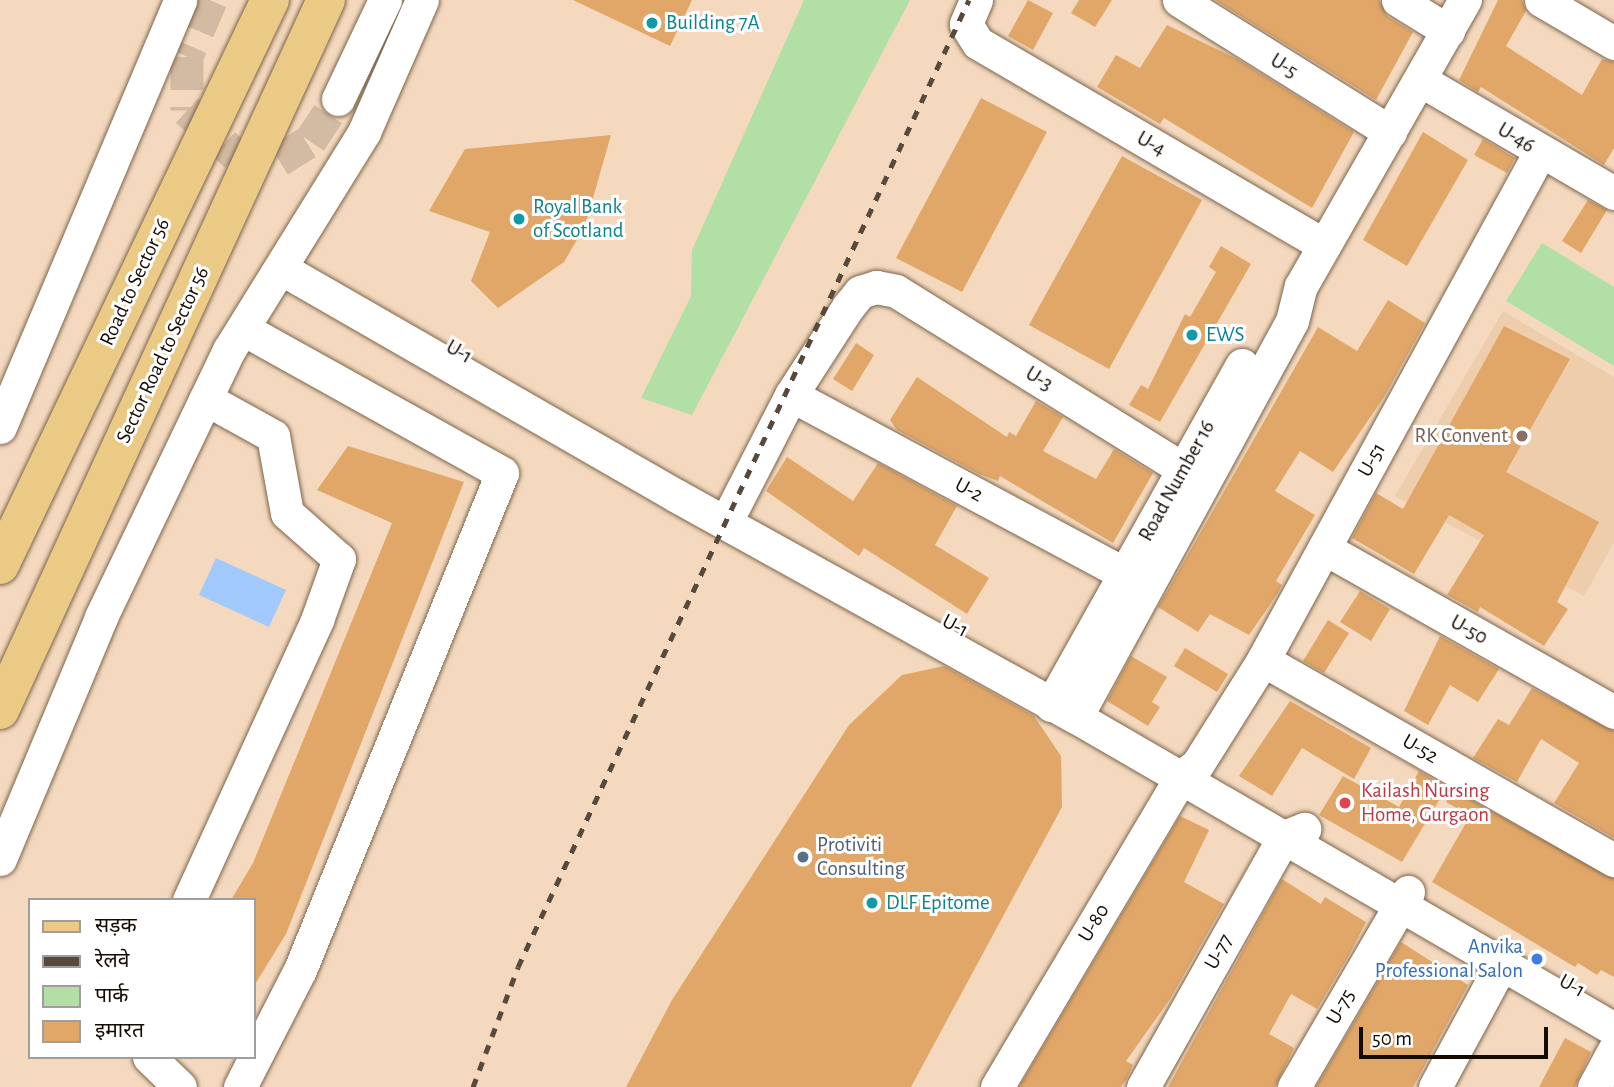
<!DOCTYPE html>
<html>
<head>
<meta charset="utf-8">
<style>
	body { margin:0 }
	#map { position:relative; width:1614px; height:1087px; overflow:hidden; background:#f5d9be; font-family:"Alegreya Sans","Noto Sans Devanagari",sans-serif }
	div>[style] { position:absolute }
	.built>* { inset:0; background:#eecdac }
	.green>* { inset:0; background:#b2dfa6 }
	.water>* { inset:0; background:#a2c9fc }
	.building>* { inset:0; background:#e1a768 }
	.minor-tunnel>* { height:33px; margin-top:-16.5px; transform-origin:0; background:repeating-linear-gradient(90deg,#d3baa2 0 33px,transparent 0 50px) }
	.roads { filter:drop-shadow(0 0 2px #7c654c) drop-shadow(0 0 2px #7c654c) }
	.minor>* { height:33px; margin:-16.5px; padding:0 16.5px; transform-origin:16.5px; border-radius:16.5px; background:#fff }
	.major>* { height:38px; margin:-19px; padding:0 19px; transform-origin:19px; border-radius:19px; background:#ebca86 }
	.rail>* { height:5px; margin-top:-2.5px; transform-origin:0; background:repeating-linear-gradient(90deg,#57493b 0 9px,transparent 0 18px) }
	.dots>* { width:19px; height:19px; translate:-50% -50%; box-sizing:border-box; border:4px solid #fff; border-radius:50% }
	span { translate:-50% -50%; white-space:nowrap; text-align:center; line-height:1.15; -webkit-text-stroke:6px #fff; paint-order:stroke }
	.culture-label { font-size:21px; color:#0d838f }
	.left { translate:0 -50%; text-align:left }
	.street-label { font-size:21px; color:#140b03 }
	.education-label { font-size:21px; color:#785e54 }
	.right { translate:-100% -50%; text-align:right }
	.health-label { font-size:21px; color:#be3a42 }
	.service-label { font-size:21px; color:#4e5e75 }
	.shop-label { font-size:21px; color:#366cbe }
	.legend { position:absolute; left:28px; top:898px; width:228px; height:161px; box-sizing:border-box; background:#fff; border:2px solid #a19d9a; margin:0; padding:9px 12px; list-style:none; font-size:21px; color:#140b03 }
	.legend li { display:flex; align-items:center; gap:14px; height:35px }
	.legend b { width:35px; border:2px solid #a19d9a }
	.scale { position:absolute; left:1359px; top:1027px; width:189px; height:32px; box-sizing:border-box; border:4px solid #140b03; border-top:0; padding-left:9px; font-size:21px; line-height:24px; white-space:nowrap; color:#140b03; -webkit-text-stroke:5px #fff; paint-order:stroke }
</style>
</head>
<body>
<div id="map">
	<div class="built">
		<div style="clip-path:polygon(1503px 311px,1614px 377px,1614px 543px,1584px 596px,1395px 496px)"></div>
	</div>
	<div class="green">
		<div style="clip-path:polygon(804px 0,910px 0,692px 415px,641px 398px,691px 296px,692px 250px)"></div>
		<div style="clip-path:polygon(1542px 243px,1614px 287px,1614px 366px,1506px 301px)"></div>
	</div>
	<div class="water">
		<div style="clip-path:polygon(216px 558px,286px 590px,269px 627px,199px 595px)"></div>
	</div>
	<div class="building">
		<div style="clip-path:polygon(573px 0,692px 0,670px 46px)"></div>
		<div style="clip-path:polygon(1028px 0,1053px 13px,1033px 50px,1008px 36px)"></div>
		<div style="clip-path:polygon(1079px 0,1112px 0,1095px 27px,1071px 13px)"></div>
		<div style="clip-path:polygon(1215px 0,1379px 0,1387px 16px,1413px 32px,1376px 100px)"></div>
		<div style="clip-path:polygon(1498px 0,1522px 0,1526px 11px,1506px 46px,1582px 95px,1602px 59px,1614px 62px,1614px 148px,1604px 165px,1481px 87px,1478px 92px,1459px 80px)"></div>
		<div style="clip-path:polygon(1167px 25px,1237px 59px,1354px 132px,1312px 208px,1164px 118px,1160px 124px,1097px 87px,1116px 55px,1140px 68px)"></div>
		<div style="clip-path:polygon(981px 98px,1047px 132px,962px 292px,896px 258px)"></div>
		<div style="clip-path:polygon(1423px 132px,1468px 160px,1407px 266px,1363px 240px)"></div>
		<div style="clip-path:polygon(611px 135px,585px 226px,564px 262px,498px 308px,471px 281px,490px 232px,429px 211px,465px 149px)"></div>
		<div style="clip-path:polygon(1483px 139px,1515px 158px,1507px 173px,1474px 155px)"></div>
		<div style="clip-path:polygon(1122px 156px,1202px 200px,1109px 369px,1029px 325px)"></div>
		<div style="clip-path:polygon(1588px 200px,1607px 210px,1581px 253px,1562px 241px)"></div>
		<div style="clip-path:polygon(1221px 246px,1251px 264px,1160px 422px,1129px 405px,1141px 385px,1148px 389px,1185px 314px,1190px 317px,1216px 272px,1209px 267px)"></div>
		<div style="clip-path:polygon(1388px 300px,1425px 323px,1384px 397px,1333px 472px,1300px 451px,1275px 491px,1315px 515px,1276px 581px,1282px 585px,1278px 593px,1249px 635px,1210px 614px,1198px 632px,1158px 607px,1318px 327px,1357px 351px)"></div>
		<div style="clip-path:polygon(1504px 326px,1570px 359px,1506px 472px,1599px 522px,1557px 602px,1568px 609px,1544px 646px,1480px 607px,1478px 612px,1447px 595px,1484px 535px,1449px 515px,1414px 574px,1352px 538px,1376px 493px,1403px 509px)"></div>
		<div style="clip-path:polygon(856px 343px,874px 355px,852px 391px,833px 379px)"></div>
		<div style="clip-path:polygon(917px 377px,1007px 437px,1009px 432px,1016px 436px,1036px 401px,1063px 417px,1043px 451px,1096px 479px,1114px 449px,1153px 473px,1113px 543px,1000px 476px,998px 481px,979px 474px,897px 430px,890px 420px)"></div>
		<div style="clip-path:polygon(348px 446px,464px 482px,286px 934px,254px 986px,254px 900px,231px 900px,253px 863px,392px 523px,317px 490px)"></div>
		<div style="clip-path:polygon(787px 457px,853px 501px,878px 463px,957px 506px,935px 545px,989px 578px,967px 614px,864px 548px,859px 556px,766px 491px)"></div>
		<div style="clip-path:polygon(1360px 591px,1390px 609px,1371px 641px,1340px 622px)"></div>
		<div style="clip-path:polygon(1328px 620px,1349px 633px,1324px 673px,1303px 661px)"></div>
		<div style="clip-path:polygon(1440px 636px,1499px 669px,1478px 702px,1450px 685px,1428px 725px,1404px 711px)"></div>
		<div style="clip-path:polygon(1185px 648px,1228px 674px,1217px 692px,1174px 666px)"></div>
		<div style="clip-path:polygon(1131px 656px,1167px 677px,1152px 702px,1160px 707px,1148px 726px,1107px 701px)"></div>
		<div style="clip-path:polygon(944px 666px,1034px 716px,1061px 756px,1062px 807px,911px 1087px,626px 1087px,672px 1000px,849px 725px,902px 675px)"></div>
		<div style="clip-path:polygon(1532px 688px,1614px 731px,1614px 838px,1554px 803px,1579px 763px,1541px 739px,1517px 782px,1473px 758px,1498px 719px,1509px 725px)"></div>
		<div style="clip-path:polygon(1290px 701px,1371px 748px,1354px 779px,1302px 748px,1272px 796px,1239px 776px)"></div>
		<div style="clip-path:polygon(1419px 771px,1447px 787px,1402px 862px,1319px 815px,1343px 776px,1399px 807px)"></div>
		<div style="clip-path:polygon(1453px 790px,1614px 879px,1614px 977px,1601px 970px,1597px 975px,1578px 963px,1575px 967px,1432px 882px,1470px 816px,1446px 802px)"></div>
		<div style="clip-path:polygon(1180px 816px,1209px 830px,1184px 882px,1224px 904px,1170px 999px,1126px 1061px,1133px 1065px,1126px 1080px,1121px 1087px,1019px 1087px)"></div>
		<div style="clip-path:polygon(1282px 879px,1321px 904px,1325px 897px,1366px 922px,1349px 955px,1317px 1009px,1291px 994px,1269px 1034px,1294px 1048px,1275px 1087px,1168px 1087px)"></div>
		<div style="clip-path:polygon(1401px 942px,1468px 985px,1413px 1087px,1316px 1087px)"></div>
		<div style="clip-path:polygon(1565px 1038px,1591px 1052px,1575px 1087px,1539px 1087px)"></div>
	</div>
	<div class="minor-tunnel">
		<div style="left:211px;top:0;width:61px;rotate:113.2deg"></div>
		<div style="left:187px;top:56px;width:54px;rotate:90deg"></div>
		<div style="left:187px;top:110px;width:67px;rotate:42.6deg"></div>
		<div style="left:236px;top:155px;width:43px;rotate:6.6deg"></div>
		<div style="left:279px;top:160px;width:36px;rotate:-32deg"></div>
		<div style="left:310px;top:141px;width:50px;rotate:-56.3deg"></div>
	</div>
	<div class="roads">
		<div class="minor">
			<div style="left:976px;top:0;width:26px;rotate:113deg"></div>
			<div style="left:966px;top:24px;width:22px;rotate:58deg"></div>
			<div style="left:978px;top:43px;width:401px;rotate:30.3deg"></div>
			<div style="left:1179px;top:0;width:249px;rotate:32deg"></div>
			<div style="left:1398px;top:0;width:59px;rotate:31.8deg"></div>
			<div style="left:1541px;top:0;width:85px;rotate:30.5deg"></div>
			<div style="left:1420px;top:80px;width:225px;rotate:30.2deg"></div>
			<div style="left:338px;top:99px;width:110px;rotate:-64.6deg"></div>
			<div style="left:282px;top:269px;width:453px;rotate:29.9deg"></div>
			<div style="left:675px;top:495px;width:458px;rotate:29deg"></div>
			<div style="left:1076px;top:717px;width:622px;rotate:30.11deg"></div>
			<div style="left:791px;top:395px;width:400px;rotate:28.2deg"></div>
			<div style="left:0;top:427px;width:463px;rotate:-67.1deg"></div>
			<div style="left:734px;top:506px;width:125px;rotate:-62.8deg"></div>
			<div style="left:791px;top:395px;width:105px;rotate:-57.1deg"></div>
			<div style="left:848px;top:307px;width:19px;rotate:-51deg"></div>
			<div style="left:860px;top:292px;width:17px;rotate:-17deg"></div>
			<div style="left:876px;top:287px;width:20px;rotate:11deg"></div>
			<div style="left:896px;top:291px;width:362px;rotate:31.8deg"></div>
			<div style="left:1324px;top:548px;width:333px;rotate:29.5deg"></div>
			<div style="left:1263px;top:660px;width:404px;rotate:29.7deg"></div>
			<div style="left:1051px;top:705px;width:390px;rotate:-60.7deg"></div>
			<div style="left:1076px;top:717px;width:451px;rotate:-61.4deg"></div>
			<div style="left:1292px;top:321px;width:36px;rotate:-76deg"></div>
			<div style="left:1301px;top:286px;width:330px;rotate:-60.2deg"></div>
			<div style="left:0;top:859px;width:262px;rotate:-67.3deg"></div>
			<div style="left:101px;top:617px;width:296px;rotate:-64.4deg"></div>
			<div style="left:229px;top:350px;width:256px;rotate:-58.2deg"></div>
			<div style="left:364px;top:132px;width:144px;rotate:-66.3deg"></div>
			<div style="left:189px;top:900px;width:308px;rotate:-65.4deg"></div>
			<div style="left:317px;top:620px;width:65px;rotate:-70.2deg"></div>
			<div style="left:339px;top:559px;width:69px;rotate:-138.5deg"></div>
			<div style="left:287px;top:513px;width:78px;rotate:-100.3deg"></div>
			<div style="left:273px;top:436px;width:77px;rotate:-151.1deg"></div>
			<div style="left:149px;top:1057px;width:43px;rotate:44.1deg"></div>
			<div style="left:240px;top:1087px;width:131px;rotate:-62.9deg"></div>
			<div style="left:300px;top:970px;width:536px;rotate:-67.88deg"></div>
			<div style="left:502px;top:473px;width:296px;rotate:-150.9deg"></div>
			<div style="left:997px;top:1087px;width:360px;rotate:-59.3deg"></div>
			<div style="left:1181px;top:777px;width:20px;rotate:-37deg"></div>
			<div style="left:1197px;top:765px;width:124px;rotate:-57.8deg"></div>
			<div style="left:1263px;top:660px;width:579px;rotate:-61.4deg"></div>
			<div style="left:1143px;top:1087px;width:287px;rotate:-60.6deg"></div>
			<div style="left:1284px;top:837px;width:22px;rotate:-22deg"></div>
			<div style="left:1294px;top:1087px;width:226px;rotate:-59.7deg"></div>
			<div style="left:1435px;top:1087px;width:139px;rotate:-61.6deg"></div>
			<div style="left:1594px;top:1087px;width:42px;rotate:-61.6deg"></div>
		</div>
		<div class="major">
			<div style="left:0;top:565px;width:626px;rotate:-64.46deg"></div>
			<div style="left:0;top:710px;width:781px;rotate:-65.34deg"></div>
		</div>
	</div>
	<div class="rail">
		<div style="left:473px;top:1087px;width:128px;rotate:-69.4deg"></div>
		<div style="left:518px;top:967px;width:1067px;rotate:-65deg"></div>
	</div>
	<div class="dots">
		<div style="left:652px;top:23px;background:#0f9aa8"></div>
		<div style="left:519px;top:219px;background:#0f9aa8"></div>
		<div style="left:1192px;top:335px;background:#0f9aa8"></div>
		<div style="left:1522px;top:436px;background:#8d6e63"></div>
		<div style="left:1345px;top:803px;background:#e0444e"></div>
		<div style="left:803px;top:857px;background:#5c6f8a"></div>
		<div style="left:872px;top:903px;background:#0f9aa8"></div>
		<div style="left:1537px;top:959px;background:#3f7fe0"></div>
	</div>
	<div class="culture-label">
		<span class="left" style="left:666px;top:23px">Building 7A</span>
		<span class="left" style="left:533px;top:219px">Royal Bank<br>of Scotland</span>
		<span class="left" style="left:1206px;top:335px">EWS</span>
		<span class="left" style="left:886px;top:903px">DLF Epitome</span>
	</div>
	<div class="street-label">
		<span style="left:1284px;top:66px;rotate:32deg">U-5</span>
		<span style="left:1516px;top:138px;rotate:31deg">U-46</span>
		<span style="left:1151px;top:144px;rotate:30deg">U-4</span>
		<span style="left:135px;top:282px;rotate:-65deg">Road to Sector 56</span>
		<span style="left:459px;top:352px;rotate:30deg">U-1</span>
		<span style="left:163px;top:355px;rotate:-65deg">Sector Road to Sector 56</span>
		<span style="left:1039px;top:379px;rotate:32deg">U-3</span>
		<span style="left:1372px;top:460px;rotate:-61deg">U-51</span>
		<span style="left:1177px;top:481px;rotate:-61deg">Road Number 16</span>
		<span style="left:969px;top:490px;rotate:28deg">U-2</span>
		<span style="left:955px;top:626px;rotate:28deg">U-1</span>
		<span style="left:1469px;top:630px;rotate:29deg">U-50</span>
		<span style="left:1420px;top:749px;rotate:30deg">U-52</span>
		<span style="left:1094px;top:923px;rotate:-59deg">U-80</span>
		<span style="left:1219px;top:952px;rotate:-61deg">U-77</span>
		<span style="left:1572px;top:986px;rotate:29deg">U-1</span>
		<span style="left:1341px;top:1007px;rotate:-60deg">U-75</span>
	</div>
	<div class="education-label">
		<span class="right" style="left:1508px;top:436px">RK Convent</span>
	</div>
	<div class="health-label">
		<span class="left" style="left:1361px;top:803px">Kailash Nursing<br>Home, Gurgaon</span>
	</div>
	<div class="service-label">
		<span class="left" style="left:817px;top:857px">Protiviti<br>Consulting</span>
	</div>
	<div class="shop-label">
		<span class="right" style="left:1523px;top:959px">Anvika<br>Professional Salon</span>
	</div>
	<ul class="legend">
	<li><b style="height:9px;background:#ebca86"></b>सड़क</li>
	<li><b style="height:9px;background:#57493b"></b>रेलवे</li>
	<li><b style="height:19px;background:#b2dfa6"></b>पार्क</li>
	<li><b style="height:19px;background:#e1a768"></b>इमारत</li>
	</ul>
	<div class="scale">50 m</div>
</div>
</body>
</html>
